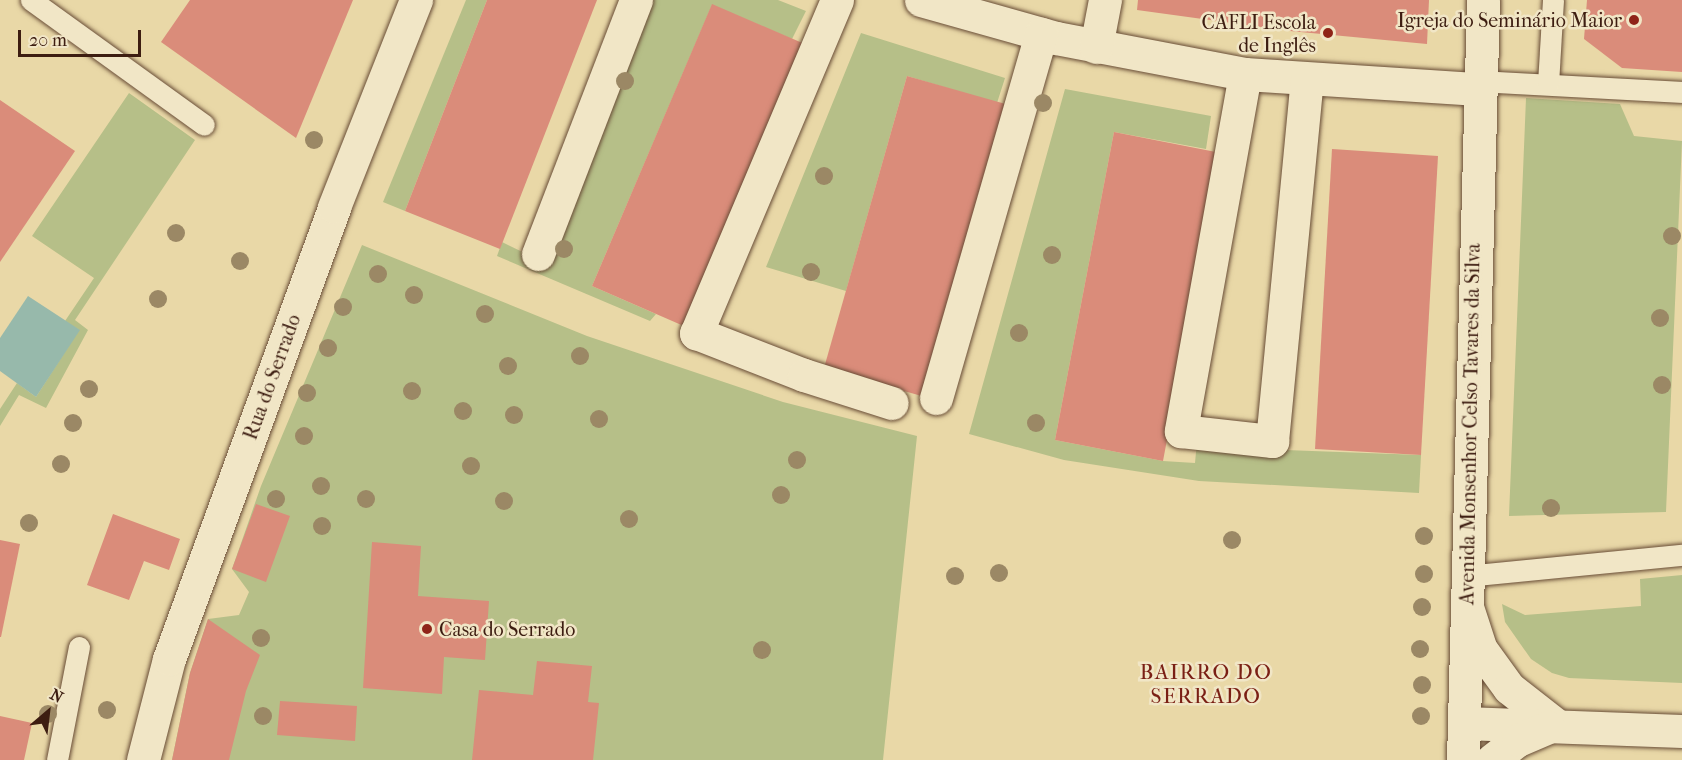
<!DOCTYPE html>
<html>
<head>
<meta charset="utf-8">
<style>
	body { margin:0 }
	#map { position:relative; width:1682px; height:760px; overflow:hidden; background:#e9d8a7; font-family:"IM FELL French Canon",serif }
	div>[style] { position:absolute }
	.green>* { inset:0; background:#b6bf88 }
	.water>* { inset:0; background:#97b9ab }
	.building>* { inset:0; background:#da8c7a }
	.roads { filter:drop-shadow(0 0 2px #684c36) drop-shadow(0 0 2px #684c36) }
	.service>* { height:21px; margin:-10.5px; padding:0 10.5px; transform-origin:10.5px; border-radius:10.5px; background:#f1e6c6 }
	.minor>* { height:33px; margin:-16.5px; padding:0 16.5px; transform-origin:16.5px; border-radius:16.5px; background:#f1e6c6 }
	.tertiary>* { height:33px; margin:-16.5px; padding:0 16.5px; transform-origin:16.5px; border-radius:16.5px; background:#f1e6c6 }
	.trees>* { width:18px; height:18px; margin:-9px; border-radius:50%; background:#9b8865 }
	.dots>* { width:16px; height:16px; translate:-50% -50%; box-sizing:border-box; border:3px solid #f1e6c6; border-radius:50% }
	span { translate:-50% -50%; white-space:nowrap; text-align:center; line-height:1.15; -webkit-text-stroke:5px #f1e6c6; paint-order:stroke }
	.poi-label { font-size:20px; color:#3d1d11 }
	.right { translate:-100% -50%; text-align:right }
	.left { translate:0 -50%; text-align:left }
	.street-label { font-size:20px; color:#3d1d11 }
	.neighbourhood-label { font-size:21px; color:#7a1f14; letter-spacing:1.5px }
	.north { position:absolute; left:18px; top:682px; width:60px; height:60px; -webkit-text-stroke:4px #f1e6c6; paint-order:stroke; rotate:28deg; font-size:16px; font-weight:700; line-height:24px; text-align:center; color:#3d1d11 }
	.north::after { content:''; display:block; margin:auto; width:21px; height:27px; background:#3d1d11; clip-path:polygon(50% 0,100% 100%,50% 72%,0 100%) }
	.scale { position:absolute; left:18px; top:30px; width:123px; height:27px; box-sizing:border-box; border:3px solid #3d1d11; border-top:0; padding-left:8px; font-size:18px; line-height:21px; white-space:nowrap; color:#3d1d11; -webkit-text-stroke:4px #f1e6c6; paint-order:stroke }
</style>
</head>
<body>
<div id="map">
	<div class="green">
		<div style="clip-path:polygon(466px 0,487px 0,405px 211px,383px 202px)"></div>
		<div style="clip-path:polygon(653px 0,778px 0,806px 11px,792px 39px,712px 5px,592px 286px,656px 314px,650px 321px,497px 256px,502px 242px,541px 261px)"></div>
		<div style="clip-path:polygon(861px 33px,1005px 78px,997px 103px,907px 76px,846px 291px,766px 267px)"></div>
		<div style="clip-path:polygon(1065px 89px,1211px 116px,1206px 149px,1114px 132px,1055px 440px,1163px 461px,1195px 463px,1197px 441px,1285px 450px,1421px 455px,1419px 493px,1199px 481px,1064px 460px,969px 434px)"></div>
		<div style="clip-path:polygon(129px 93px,195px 140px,75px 320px,88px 330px,46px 408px,19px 395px,0 426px,0 409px,17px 383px,36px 397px,79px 330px,65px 321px,94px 278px,32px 236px)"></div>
		<div style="clip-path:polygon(1526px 98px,1620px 104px,1634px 136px,1682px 141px,1666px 512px,1509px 516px)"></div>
		<div style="clip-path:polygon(362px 245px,587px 336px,783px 402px,917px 436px,883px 760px,172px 760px,190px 673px,208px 619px,239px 615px,249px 592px,232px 569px,261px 486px)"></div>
		<div style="clip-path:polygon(1682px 575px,1682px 683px,1569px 678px,1552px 673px,1531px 659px,1505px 622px,1502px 604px,1525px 615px,1641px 606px,1640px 579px)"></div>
	</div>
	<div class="water">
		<div style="clip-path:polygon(28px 296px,80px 330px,36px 397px,0 371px,0 338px)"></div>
	</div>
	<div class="building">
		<div style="clip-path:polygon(190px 0,353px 0,296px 138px,161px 42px)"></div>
		<div style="clip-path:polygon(487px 0,597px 0,500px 249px,405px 211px)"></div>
		<div style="clip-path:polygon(1138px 0,1429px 0,1427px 44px,1290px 31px,1137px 10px)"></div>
		<div style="clip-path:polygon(1587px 0,1682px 0,1682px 72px,1622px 68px,1584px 39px)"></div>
		<div style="clip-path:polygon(712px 4px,807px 45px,686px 327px,592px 286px)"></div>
		<div style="clip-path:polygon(907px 76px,1009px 105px,925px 397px,824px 368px)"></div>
		<div style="clip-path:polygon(0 100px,75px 151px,0 262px)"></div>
		<div style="clip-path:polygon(1114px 132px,1221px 153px,1163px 461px,1055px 440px)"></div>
		<div style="clip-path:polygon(1332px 149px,1438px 156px,1421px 455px,1315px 449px)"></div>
		<div style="clip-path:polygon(256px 504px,290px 516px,266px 582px,232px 569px)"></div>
		<div style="clip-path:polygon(113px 514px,180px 539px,169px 570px,144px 561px,129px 600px,87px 585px)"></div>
		<div style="clip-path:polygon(0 540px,20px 544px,1px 637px,0 637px)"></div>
		<div style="clip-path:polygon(372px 542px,421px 546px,418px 596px,489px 601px,485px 660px,444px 657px,442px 694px,363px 688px)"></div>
		<div style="clip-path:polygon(208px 619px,260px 655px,246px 691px,229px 760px,172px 760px,190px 673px)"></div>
		<div style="clip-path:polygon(537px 661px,592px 666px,588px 702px,599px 703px,593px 760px,472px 760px,479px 690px,533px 695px)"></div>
		<div style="clip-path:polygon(280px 701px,357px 706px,355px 741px,277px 735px)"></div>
		<div style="clip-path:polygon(0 716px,32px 723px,24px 760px,0 760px)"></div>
	</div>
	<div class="roads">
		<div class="service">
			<div style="left:31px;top:0;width:213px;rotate:35.8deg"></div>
			<div style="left:1479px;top:81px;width:203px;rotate:3.1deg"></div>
			<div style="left:1548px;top:84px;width:84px;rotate:-86.6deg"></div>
			<div style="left:1466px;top:576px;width:217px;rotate:-5.6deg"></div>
			<div style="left:57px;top:760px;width:115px;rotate:-79deg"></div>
		</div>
		<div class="minor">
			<div style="left:837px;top:0;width:362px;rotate:112.9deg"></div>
			<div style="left:696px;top:333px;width:116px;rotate:21.3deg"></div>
			<div style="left:804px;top:375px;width:92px;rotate:17.7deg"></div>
			<div style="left:921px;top:0;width:140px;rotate:15.7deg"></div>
			<div style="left:1056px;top:38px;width:192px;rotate:10.8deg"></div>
			<div style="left:1245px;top:74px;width:234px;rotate:3.7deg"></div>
			<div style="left:1096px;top:47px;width:48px;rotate:-79.2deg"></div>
			<div style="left:1245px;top:74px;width:363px;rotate:100.2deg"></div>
			<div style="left:1181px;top:431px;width:92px;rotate:6.3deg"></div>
			<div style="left:1272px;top:441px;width:363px;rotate:-84.5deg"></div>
			<div style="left:538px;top:254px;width:272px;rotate:-68.9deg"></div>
			<div style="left:936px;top:398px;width:379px;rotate:-73.9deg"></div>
			<div style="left:1468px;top:610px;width:40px;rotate:72deg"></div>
			<div style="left:1480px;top:648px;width:49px;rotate:54.1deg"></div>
			<div style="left:1509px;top:688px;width:58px;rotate:38deg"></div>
			<div style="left:1464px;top:723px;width:218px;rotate:2.1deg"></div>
			<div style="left:1492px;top:760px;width:33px;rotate:-38deg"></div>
			<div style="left:1518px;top:740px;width:33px;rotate:-23deg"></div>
		</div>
		<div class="tertiary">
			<div style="left:143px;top:760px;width:104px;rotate:-75.6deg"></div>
			<div style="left:169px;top:659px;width:481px;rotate:-69.9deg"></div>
			<div style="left:334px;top:207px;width:223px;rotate:-68.4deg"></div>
			<div style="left:1463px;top:760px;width:760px;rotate:-88.49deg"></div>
		</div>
	</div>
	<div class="trees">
		<div style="left:625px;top:81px"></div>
		<div style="left:1043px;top:103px"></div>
		<div style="left:314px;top:140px"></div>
		<div style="left:824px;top:176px"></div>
		<div style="left:176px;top:233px"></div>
		<div style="left:1672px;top:236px"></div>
		<div style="left:564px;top:249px"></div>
		<div style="left:1052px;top:255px"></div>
		<div style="left:240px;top:261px"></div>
		<div style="left:811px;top:272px"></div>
		<div style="left:378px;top:274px"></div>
		<div style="left:414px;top:295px"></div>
		<div style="left:158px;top:299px"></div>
		<div style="left:343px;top:307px"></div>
		<div style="left:485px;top:314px"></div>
		<div style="left:1660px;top:318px"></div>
		<div style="left:1019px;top:333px"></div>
		<div style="left:328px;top:348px"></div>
		<div style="left:580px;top:356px"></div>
		<div style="left:508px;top:366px"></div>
		<div style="left:1662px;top:385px"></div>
		<div style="left:89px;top:389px"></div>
		<div style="left:412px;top:391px"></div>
		<div style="left:307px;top:393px"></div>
		<div style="left:463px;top:411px"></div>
		<div style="left:514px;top:415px"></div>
		<div style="left:599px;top:419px"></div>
		<div style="left:73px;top:423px"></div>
		<div style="left:1036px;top:423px"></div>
		<div style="left:304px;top:436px"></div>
		<div style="left:797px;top:460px"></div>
		<div style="left:61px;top:464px"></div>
		<div style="left:471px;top:466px"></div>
		<div style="left:321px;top:486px"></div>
		<div style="left:781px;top:495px"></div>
		<div style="left:276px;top:499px"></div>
		<div style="left:366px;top:499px"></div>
		<div style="left:504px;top:501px"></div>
		<div style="left:1551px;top:508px"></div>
		<div style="left:629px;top:519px"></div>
		<div style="left:29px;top:523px"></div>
		<div style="left:322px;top:526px"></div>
		<div style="left:1424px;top:536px"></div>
		<div style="left:1232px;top:540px"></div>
		<div style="left:999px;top:573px"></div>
		<div style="left:1424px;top:574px"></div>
		<div style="left:955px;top:576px"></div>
		<div style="left:1422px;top:607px"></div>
		<div style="left:261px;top:638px"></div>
		<div style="left:1420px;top:649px"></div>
		<div style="left:762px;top:650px"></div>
		<div style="left:1422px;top:685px"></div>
		<div style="left:107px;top:710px"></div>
		<div style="left:48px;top:714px"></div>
		<div style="left:263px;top:716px"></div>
		<div style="left:1421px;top:716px"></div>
	</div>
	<div class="dots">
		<div style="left:1634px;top:20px;background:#8f2418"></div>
		<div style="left:1328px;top:33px;background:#8f2418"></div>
		<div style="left:427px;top:629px;background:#8f2418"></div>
	</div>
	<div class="poi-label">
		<span class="right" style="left:1622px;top:20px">Igreja do Seminário Maior</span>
		<span class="right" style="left:1316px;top:34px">CAFLI Escola<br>de Inglês</span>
		<span class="left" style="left:439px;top:629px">Casa do Serrado</span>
	</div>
	<div class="street-label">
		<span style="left:272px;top:377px;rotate:-70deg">Rua do Serrado</span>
		<span style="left:1470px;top:424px;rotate:-89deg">Avenida Monsenhor Celso Tavares da Silva</span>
	</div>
	<div class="neighbourhood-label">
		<span style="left:1206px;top:684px">BAIRRO DO<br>SERRADO</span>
	</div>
	<div class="north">N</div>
	<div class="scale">20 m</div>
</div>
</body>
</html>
